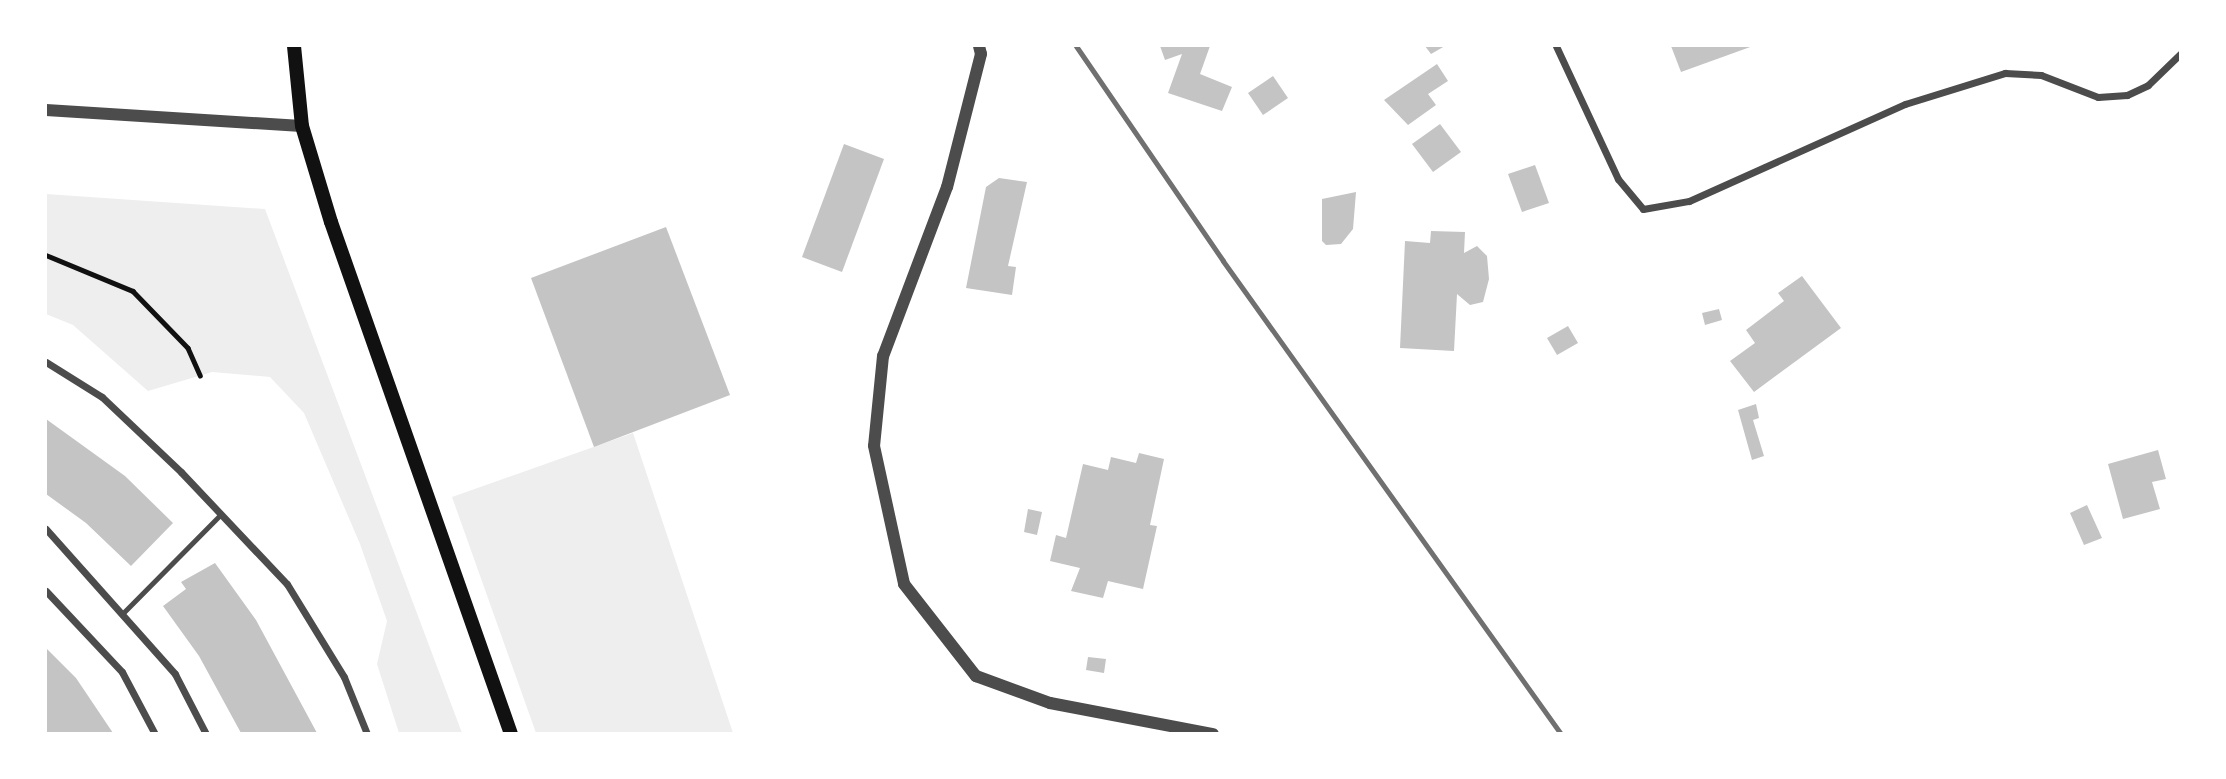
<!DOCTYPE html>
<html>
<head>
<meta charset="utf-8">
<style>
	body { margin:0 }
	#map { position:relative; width:2226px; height:779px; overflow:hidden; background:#fff; font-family:"DM Sans",sans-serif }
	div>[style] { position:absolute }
	.green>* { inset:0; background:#eee }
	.building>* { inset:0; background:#c4c4c4 }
	.path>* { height:4.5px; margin:-2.25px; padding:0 2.25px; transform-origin:2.25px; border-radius:2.25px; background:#111 }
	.service>* { height:5px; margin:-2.5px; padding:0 2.5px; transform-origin:2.5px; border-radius:2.5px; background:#4c4c4c }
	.minor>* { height:7px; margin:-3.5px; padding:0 3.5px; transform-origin:3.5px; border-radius:3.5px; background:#4c4c4c }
	.tertiary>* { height:12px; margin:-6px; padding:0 6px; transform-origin:6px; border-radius:6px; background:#4c4c4c }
	.secondary>* { height:14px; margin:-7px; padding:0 7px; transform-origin:7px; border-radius:7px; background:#111 }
	.rail>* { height:5px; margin:-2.5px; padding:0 2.5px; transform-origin:2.5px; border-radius:2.5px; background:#707070 }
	span { translate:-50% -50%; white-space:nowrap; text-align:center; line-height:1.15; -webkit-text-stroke:7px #fff; paint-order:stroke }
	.frame { position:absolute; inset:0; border:47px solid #fff; pointer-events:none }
</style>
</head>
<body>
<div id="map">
	<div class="green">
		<div style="clip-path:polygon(46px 194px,265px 209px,462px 733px,399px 733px,377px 664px,387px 621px,360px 544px,304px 413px,270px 377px,212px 372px,148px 391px,73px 325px,46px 314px)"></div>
		<div style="clip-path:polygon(633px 433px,733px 733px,536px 733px,452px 497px)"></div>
	</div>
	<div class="building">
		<div style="clip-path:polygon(1160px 46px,1210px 46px,1200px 74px,1232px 87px,1222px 111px,1168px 93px,1182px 54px,1165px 60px)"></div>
		<div style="clip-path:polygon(1425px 46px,1445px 46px,1431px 54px)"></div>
		<div style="clip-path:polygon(1671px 46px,1753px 46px,1681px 72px)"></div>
		<div style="clip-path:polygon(1437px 64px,1448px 81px,1428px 94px,1436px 105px,1408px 125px,1384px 100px)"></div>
		<div style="clip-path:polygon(1273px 76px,1288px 98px,1263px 115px,1248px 93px)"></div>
		<div style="clip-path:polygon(1440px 124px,1461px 152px,1433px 172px,1412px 144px)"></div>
		<div style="clip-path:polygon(844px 144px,884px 159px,842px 272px,802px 257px)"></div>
		<div style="clip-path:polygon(1535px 165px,1549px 203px,1522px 212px,1508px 174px)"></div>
		<div style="clip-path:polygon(999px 178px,1027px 182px,1008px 266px,1016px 267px,1012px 295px,966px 288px,986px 187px)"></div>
		<div style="clip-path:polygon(1356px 192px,1353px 229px,1341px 244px,1326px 245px,1322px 241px,1322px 199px)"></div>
		<div style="clip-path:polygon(666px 227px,730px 395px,594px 447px,531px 278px)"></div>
		<div style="clip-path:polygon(1431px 231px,1465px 232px,1464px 253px,1477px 246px,1487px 256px,1489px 279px,1483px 302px,1470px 305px,1457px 294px,1454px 351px,1400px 348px,1405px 241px,1430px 243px)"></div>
		<div style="clip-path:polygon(1802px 276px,1841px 328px,1754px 392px,1730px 361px,1755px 343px,1746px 330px,1784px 301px,1778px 293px)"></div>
		<div style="clip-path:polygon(1719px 309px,1722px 320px,1705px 325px,1702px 313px)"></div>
		<div style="clip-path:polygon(1568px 326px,1578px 343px,1557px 355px,1547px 338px)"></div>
		<div style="clip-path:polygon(1756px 404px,1759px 418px,1753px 420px,1764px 456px,1752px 460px,1738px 410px)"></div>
		<div style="clip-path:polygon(46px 419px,125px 476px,173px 523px,131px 566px,86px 523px,46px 494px)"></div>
		<div style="clip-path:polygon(2158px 450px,2166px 479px,2152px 482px,2160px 509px,2123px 519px,2108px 464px)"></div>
		<div style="clip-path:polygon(1139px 453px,1164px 459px,1150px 525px,1157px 526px,1143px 589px,1108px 581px,1103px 598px,1071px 591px,1080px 568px,1050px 561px,1056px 535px,1066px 538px,1083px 464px,1108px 470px,1111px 457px,1136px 463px)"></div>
		<div style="clip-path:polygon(2087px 505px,2102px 538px,2084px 545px,2070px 513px)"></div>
		<div style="clip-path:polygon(1028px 509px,1042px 512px,1037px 535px,1024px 532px)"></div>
		<div style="clip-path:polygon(215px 563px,256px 620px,317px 733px,241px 733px,199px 656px,163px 606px,186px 589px,181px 582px)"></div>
		<div style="clip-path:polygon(46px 648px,76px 678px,113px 733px,46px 733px)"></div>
		<div style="clip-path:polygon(1088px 657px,1106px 659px,1104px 673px,1086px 670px)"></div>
	</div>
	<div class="path">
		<div style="left:46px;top:255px;width:94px;rotate:22.5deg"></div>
		<div style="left:133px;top:291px;width:79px;rotate:46deg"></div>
		<div style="left:188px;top:348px;width:30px;rotate:66deg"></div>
	</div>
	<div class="service">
		<div style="left:123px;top:613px;width:139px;rotate:-45.3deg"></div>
	</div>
	<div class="minor">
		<div style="left:1556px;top:46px;width:147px;rotate:65deg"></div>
		<div style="left:1618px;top:179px;width:39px;rotate:50deg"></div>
		<div style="left:1643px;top:209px;width:47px;rotate:-9.9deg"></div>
		<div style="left:1689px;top:201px;width:237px;rotate:-24.2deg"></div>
		<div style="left:1905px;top:104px;width:105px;rotate:-17.2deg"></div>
		<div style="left:2005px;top:73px;width:36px;rotate:3deg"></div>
		<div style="left:2041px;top:75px;width:61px;rotate:21.1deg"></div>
		<div style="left:2098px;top:97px;width:29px;rotate:-4deg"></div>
		<div style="left:2127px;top:95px;width:23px;rotate:-25deg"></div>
		<div style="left:2148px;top:85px;width:45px;rotate:-44.1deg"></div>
		<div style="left:46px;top:362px;width:66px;rotate:32deg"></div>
		<div style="left:102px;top:397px;width:109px;rotate:43.5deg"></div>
		<div style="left:181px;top:472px;width:154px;rotate:46.6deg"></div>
		<div style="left:287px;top:584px;width:109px;rotate:58.5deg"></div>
		<div style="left:344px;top:677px;width:61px;rotate:68deg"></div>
		<div style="left:46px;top:529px;width:194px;rotate:48.3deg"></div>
		<div style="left:175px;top:674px;width:68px;rotate:62.7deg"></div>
		<div style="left:46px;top:591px;width:111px;rotate:46.8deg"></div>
		<div style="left:122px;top:672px;width:70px;rotate:62deg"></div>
	</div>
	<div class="tertiary">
		<div style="left:979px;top:46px;width:8px;rotate:76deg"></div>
		<div style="left:981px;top:54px;width:137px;rotate:104.3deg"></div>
		<div style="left:947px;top:187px;width:181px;rotate:110.7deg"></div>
		<div style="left:883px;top:356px;width:90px;rotate:95.7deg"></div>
		<div style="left:874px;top:446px;width:141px;rotate:77.7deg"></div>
		<div style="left:904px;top:584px;width:117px;rotate:52deg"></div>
		<div style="left:976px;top:676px;width:79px;rotate:20deg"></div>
		<div style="left:1050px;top:703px;width:166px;rotate:10.8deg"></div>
		<div style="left:46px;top:110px;width:256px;rotate:3.6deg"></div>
	</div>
	<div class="secondary">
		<div style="left:294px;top:46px;width:80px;rotate:84.3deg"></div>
		<div style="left:302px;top:126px;width:100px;rotate:73.2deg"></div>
		<div style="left:331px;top:222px;width:543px;rotate:70.63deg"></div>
	</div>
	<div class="rail">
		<div style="left:1076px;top:46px;width:260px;rotate:55.6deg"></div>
		<div style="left:1223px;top:261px;width:581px;rotate:54.45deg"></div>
	</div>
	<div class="frame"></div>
</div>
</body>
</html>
